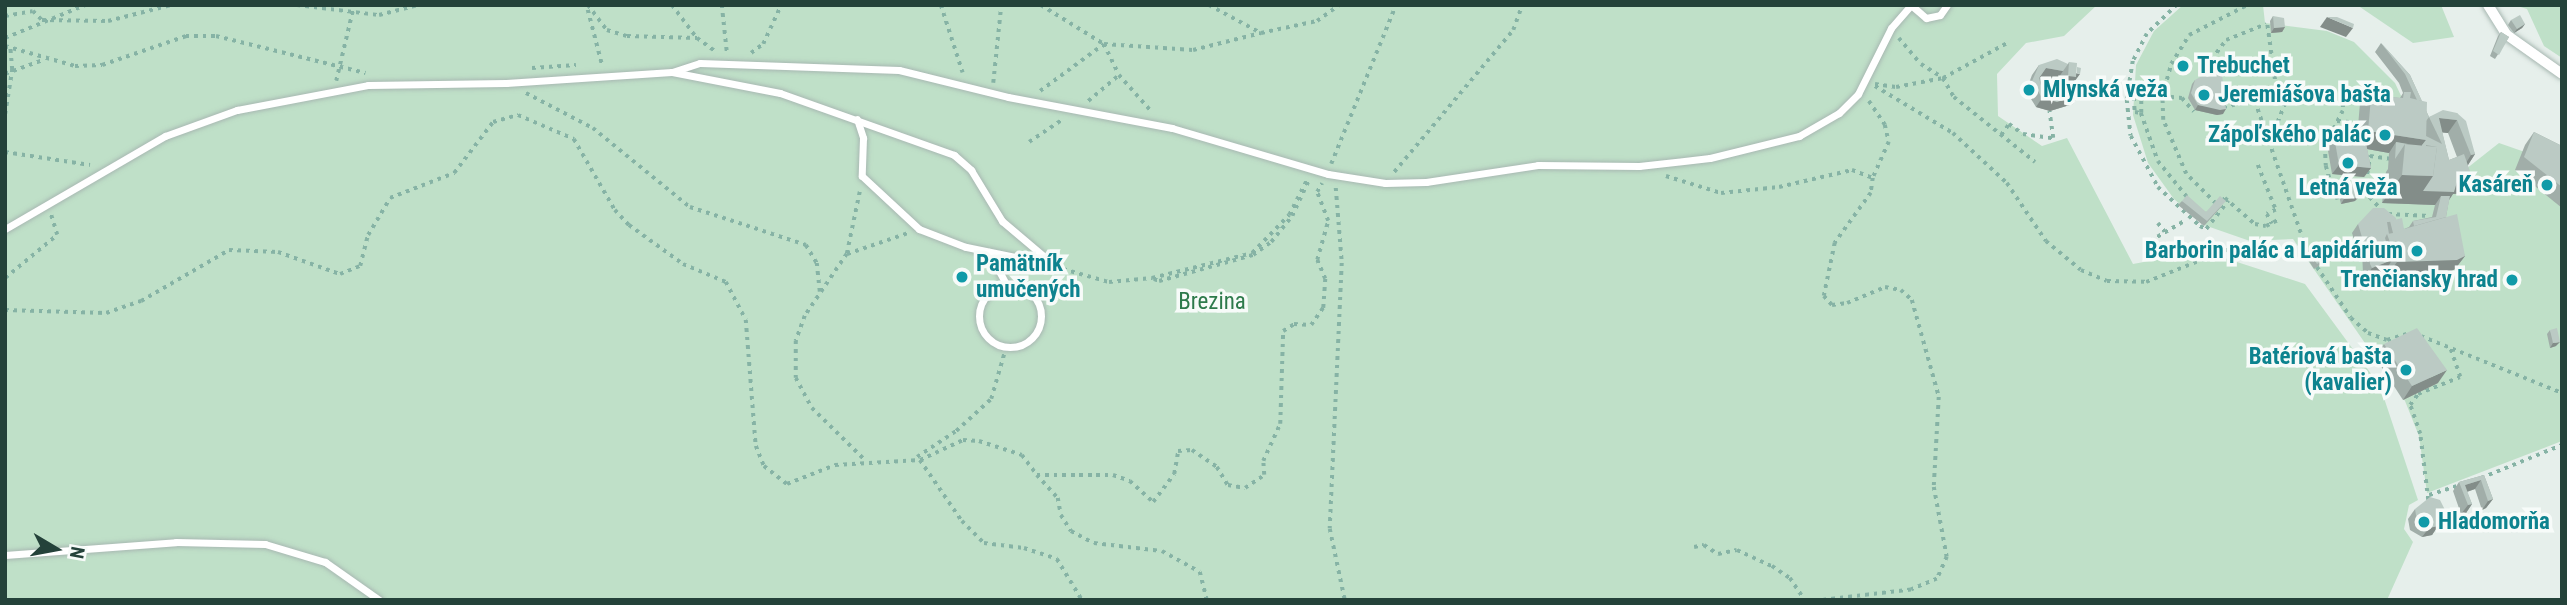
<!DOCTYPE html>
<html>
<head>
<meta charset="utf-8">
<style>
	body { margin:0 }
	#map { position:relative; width:2567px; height:605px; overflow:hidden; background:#e6efeb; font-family:"Roboto Condensed",sans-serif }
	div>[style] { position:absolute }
	.green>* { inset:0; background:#bfe0c8 }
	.path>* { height:3.5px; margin-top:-1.75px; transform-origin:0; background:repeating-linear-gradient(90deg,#86b3a5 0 3.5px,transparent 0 8.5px) }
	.roads { filter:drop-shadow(0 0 2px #a8b8b2) drop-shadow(0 0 2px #a8b8b2) }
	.service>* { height:7px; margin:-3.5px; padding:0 3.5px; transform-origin:3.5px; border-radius:3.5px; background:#fff }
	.service>.ring { margin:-3.5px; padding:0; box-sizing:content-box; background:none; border:7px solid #fff; border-radius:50% }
	.pedestrian>* { height:10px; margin:-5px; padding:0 5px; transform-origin:5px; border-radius:5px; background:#fff }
	.wall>* { inset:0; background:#a1aea9 }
	.shaded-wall>* { inset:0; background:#838d89 }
	.building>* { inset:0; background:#bbcac4 }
	.dots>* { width:19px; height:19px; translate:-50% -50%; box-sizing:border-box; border:4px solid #f7fbf9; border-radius:50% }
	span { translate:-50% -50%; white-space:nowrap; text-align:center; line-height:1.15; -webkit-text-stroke:7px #f7fbf9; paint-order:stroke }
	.culture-label { font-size:23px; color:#0d838f; font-weight:700 }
	.left { translate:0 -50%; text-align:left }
	.right { translate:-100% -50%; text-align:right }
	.park-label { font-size:23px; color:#2d7a4b }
	.frame { position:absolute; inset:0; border:7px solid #24423a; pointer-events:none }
	.north { position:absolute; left:21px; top:514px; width:70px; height:70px; -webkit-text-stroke:5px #f7fbf9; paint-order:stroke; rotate:100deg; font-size:19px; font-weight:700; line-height:28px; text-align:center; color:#24423a }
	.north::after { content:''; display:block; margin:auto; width:24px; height:32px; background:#24423a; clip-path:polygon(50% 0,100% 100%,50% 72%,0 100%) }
</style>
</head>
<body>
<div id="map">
	<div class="green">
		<div style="clip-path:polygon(5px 5px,2097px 5px,2064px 36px,2026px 43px,1997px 74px,1998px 116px,2042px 146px,2067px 138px,2133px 264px,2203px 251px,2305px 284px,2380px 386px,2418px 500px,2409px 505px,2404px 529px,2413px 542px,2387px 600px,5px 600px)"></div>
		<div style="clip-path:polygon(2183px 5px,2263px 5px,2265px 23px,2327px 31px,2354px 42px,2395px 83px,2438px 174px,2466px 169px,2499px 143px,2562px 165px,2562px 441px,2427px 493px,2419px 436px,2405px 401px,2293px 239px,2250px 241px,2204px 225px,2174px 199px,2148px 163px,2133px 115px,2136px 65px,2154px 31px)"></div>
		<div style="clip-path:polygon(2357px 5px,2441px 5px,2454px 37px,2413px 43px)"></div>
		<div style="clip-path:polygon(2514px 5px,2562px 5px,2562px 58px,2544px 46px,2527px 9px)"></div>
	</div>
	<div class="path">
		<div style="left:297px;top:5px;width:83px;rotate:7deg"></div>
		<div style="left:379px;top:15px;width:40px;rotate:-14.4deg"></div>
		<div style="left:588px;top:5px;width:31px;rotate:53deg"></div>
		<div style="left:607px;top:30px;width:21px;rotate:17deg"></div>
		<div style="left:627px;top:36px;width:70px;rotate:1.6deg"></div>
		<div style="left:697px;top:38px;width:22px;rotate:36deg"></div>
		<div style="left:672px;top:5px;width:41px;rotate:52.9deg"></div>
		<div style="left:722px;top:5px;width:47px;rotate:83.9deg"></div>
		<div style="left:941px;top:5px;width:71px;rotate:72.1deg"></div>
		<div style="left:1041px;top:5px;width:74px;rotate:31.8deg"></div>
		<div style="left:1104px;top:44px;width:34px;rotate:64deg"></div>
		<div style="left:1119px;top:75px;width:50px;rotate:48.3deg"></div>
		<div style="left:1209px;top:5px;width:59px;rotate:28.3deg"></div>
		<div style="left:1261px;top:33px;width:57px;rotate:-12.1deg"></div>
		<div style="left:1317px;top:21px;width:27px;rotate:-36deg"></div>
		<div style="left:2177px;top:5px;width:42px;rotate:136deg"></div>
		<div style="left:2147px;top:34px;width:30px;rotate:117deg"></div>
		<div style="left:2133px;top:61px;width:39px;rotate:99deg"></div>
		<div style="left:2127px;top:100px;width:36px;rotate:84deg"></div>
		<div style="left:2131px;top:136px;width:58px;rotate:62.1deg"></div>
		<div style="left:2158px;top:187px;width:57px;rotate:42.9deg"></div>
		<div style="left:2200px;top:226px;width:7px;rotate:27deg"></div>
		<div style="left:2206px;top:229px;width:36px;rotate:-52deg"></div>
		<div style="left:588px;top:10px;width:56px;rotate:75.5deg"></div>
		<div style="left:5px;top:16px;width:28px;rotate:-10deg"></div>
		<div style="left:33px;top:11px;width:13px;rotate:45deg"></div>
		<div style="left:42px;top:20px;width:66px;rotate:0.9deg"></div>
		<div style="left:108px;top:21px;width:65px;rotate:-14.3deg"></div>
		<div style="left:5px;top:38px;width:87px;rotate:-22.4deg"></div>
		<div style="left:1899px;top:38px;width:34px;rotate:50deg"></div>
		<div style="left:1921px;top:64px;width:26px;rotate:32deg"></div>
		<div style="left:1943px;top:78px;width:22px;rotate:60deg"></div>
		<div style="left:1954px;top:97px;width:104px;rotate:38.7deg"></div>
		<div style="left:5px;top:46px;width:73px;rotate:15.9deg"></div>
		<div style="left:75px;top:66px;width:27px;rotate:-2deg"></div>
		<div style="left:102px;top:65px;width:89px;rotate:-19deg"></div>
		<div style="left:186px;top:36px;width:30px"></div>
		<div style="left:216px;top:36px;width:154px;rotate:13.9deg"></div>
		<div style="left:751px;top:53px;width:15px;rotate:-37deg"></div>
		<div style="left:763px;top:44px;width:43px;rotate:-65.2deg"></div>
		<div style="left:532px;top:68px;width:44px;rotate:-3.9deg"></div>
		<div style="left:2201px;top:73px;width:41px;rotate:-52.9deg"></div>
		<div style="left:2226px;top:40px;width:43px;rotate:-21.8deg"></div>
		<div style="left:5px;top:74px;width:40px;rotate:-20.2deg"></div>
		<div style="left:336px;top:81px;width:78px;rotate:-76.7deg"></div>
		<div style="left:993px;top:83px;width:78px;rotate:-84.1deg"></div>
		<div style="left:1875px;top:84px;width:21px;rotate:8deg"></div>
		<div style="left:1896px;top:87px;width:48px;rotate:-10.8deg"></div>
		<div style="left:1943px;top:78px;width:73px;rotate:-28.7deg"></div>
		<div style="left:1875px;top:86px;width:91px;rotate:31.1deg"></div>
		<div style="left:1953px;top:133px;width:74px;rotate:42.8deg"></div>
		<div style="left:2007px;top:183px;width:70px;rotate:56.1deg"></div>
		<div style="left:2046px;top:241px;width:45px;rotate:39.6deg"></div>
		<div style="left:2081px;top:270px;width:28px;rotate:23deg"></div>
		<div style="left:2107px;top:281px;width:39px;rotate:1deg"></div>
		<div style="left:2146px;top:282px;width:86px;rotate:-21.8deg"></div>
		<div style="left:2226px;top:250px;width:38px;rotate:2deg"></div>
		<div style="left:1040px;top:91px;width:79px;rotate:-36.3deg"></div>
		<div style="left:1104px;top:44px;width:89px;rotate:3.9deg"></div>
		<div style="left:1193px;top:50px;width:70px;rotate:-14deg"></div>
		<div style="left:526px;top:93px;width:76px;rotate:27.6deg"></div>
		<div style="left:593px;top:128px;width:125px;rotate:39.2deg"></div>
		<div style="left:690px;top:207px;width:122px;rotate:18.1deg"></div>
		<div style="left:806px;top:245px;width:21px;rotate:59deg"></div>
		<div style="left:817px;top:263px;width:29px;rotate:84deg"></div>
		<div style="left:2162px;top:96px;width:20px;rotate:6deg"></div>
		<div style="left:2182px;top:98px;width:18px;rotate:49deg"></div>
		<div style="left:2075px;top:97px;width:48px;rotate:1.2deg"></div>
		<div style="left:2051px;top:98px;width:16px;rotate:-86deg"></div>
		<div style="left:2052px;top:82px;width:7px;rotate:8deg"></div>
		<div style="left:2130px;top:98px;width:4px"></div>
		<div style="left:2134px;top:98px;width:14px;rotate:86deg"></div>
		<div style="left:2135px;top:112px;width:6px;rotate:9deg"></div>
		<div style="left:2141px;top:113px;width:51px;rotate:70.5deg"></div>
		<div style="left:2158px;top:161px;width:48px;rotate:51deg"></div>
		<div style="left:1088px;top:101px;width:40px;rotate:-40deg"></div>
		<div style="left:1869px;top:101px;width:29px;rotate:56deg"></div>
		<div style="left:1885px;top:125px;width:17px;rotate:77deg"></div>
		<div style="left:1889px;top:142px;width:39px;rotate:114deg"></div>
		<div style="left:2255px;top:101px;width:161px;rotate:70.8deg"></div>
		<div style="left:2223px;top:107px;width:55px;rotate:-11.5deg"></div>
		<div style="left:2277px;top:96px;width:73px;rotate:-97.9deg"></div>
		<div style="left:2141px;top:113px;width:18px;rotate:-90deg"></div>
		<div style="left:5px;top:114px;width:45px;rotate:-81deg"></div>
		<div style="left:12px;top:70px;width:22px;rotate:-95deg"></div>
		<div style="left:2337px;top:121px;width:21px;rotate:5deg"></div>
		<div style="left:2001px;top:135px;width:14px;rotate:-54deg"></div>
		<div style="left:2009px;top:124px;width:17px;rotate:36deg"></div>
		<div style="left:2023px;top:134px;width:30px;rotate:8deg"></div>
		<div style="left:2053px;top:138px;width:27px;rotate:-98deg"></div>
		<div style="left:2271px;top:138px;width:38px;rotate:-68deg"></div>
		<div style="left:2285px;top:103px;width:16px;rotate:-30deg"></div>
		<div style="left:2299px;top:95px;width:45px"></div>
		<div style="left:2344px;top:95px;width:16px;rotate:94deg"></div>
		<div style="left:2343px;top:111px;width:39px;rotate:117deg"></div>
		<div style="left:2325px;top:146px;width:20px;rotate:87deg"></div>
		<div style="left:2326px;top:166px;width:33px;rotate:74deg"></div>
		<div style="left:2335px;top:198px;width:4px;rotate:-14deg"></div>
		<div style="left:1029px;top:142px;width:40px;rotate:-34deg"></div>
		<div style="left:5px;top:152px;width:86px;rotate:8.7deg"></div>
		<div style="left:1331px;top:164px;width:172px;rotate:-67.8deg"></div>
		<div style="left:2258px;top:165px;width:48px;rotate:68.2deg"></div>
		<div style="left:2276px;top:210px;width:10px;rotate:156deg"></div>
		<div style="left:2267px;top:214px;width:11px;rotate:63deg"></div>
		<div style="left:1394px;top:172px;width:185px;rotate:-50deg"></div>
		<div style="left:1513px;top:30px;width:27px;rotate:-70deg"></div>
		<div style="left:1666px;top:176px;width:58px;rotate:17.2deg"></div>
		<div style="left:1721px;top:193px;width:58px;rotate:-5.9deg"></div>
		<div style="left:1779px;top:187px;width:75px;rotate:-13.1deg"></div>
		<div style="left:1852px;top:170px;width:22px;rotate:21deg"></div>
		<div style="left:1873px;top:178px;width:15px;rotate:98deg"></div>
		<div style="left:1871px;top:193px;width:62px;rotate:125.8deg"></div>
		<div style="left:1835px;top:243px;width:54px;rotate:101.7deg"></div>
		<div style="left:1824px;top:296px;width:12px;rotate:48deg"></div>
		<div style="left:1832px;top:305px;width:15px;rotate:-8deg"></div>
		<div style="left:1847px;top:303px;width:41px;rotate:-22.8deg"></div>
		<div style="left:1885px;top:287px;width:16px;rotate:11deg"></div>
		<div style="left:1901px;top:290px;width:15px;rotate:42deg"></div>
		<div style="left:1912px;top:300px;width:101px;rotate:74.4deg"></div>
		<div style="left:1939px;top:397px;width:90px;rotate:93.2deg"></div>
		<div style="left:1934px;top:487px;width:71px;rotate:79.5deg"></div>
		<div style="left:1947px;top:557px;width:24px;rotate:114deg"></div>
		<div style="left:1937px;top:579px;width:28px;rotate:157deg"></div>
		<div style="left:1911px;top:590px;width:88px;rotate:173.4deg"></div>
		<div style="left:1336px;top:188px;width:75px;rotate:85.4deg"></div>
		<div style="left:1342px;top:263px;width:266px;rotate:92.6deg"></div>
		<div style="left:1330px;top:529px;width:73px;rotate:78.1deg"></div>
		<div style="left:2364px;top:191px;width:36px;rotate:-80deg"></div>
		<div style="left:2370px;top:156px;width:22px;rotate:8deg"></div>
		<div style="left:860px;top:192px;width:63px;rotate:101.8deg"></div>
		<div style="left:847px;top:254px;width:75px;rotate:124.1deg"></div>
		<div style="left:805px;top:316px;width:27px;rotate:110deg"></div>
		<div style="left:796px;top:341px;width:37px;rotate:90deg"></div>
		<div style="left:796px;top:378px;width:34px;rotate:62deg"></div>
		<div style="left:812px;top:408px;width:74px;rotate:44.5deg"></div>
		<div style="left:2353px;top:193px;width:11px;rotate:-10deg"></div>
		<div style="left:2364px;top:191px;width:26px;rotate:47deg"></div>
		<div style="left:2222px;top:201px;width:4px;rotate:-45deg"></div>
		<div style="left:2225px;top:198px;width:40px;rotate:41deg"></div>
		<div style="left:2255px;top:224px;width:11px;rotate:10deg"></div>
		<div style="left:2266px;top:226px;width:16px;rotate:-27deg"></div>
		<div style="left:2216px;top:204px;width:42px;rotate:-135deg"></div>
		<div style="left:2186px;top:174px;width:59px;rotate:-113.1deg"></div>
		<div style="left:2163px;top:120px;width:24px;rotate:-92deg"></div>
		<div style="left:2162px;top:96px;width:33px;rotate:-74deg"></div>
		<div style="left:2171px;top:64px;width:34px;rotate:-58deg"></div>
		<div style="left:2189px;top:35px;width:65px;rotate:-27.3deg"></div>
		<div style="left:2388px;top:214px;width:42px;rotate:2.7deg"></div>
		<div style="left:2158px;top:223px;width:11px;rotate:52deg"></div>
		<div style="left:2150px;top:241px;width:42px;rotate:-30.3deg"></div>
		<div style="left:847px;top:254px;width:65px;rotate:-19deg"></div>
		<div style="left:2317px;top:267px;width:61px;rotate:56.3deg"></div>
		<div style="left:2351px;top:318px;width:23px;rotate:41deg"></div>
		<div style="left:2368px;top:333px;width:20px;rotate:20deg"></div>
		<div style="left:2387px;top:340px;width:24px;rotate:-17deg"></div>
		<div style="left:1063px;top:269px;width:48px;rotate:15.8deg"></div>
		<div style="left:1109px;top:282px;width:43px;rotate:-5.3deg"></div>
		<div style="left:1152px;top:278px;width:103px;rotate:-14deg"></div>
		<div style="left:1252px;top:253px;width:53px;rotate:-45.8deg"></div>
		<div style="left:1289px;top:215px;width:38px;rotate:-63deg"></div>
		<div style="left:5px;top:278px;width:67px;rotate:-39.6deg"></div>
		<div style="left:57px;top:235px;width:21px;rotate:-107deg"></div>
		<div style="left:1154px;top:279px;width:5px;rotate:22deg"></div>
		<div style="left:1159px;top:281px;width:98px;rotate:-15.5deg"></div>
		<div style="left:1253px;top:255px;width:22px;rotate:-36deg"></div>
		<div style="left:1271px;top:242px;width:33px;rotate:-51deg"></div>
		<div style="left:1292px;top:216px;width:40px;rotate:-65deg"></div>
		<div style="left:5px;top:310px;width:101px;rotate:1.7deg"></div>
		<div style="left:106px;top:313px;width:37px;rotate:-19deg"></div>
		<div style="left:141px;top:301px;width:102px;rotate:-30.1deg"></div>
		<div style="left:229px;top:250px;width:49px;rotate:2.3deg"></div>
		<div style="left:278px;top:252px;width:66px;rotate:19.5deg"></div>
		<div style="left:340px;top:274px;width:22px;rotate:-22deg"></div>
		<div style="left:360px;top:266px;width:32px;rotate:-76deg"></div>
		<div style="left:368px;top:235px;width:43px;rotate:-59.3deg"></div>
		<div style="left:390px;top:198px;width:69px;rotate:-21.3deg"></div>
		<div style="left:454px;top:173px;width:64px;rotate:-52.6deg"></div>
		<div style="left:493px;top:122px;width:26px;rotate:-16deg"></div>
		<div style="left:518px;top:115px;width:61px;rotate:23.2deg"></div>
		<div style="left:574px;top:139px;width:82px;rotate:60deg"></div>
		<div style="left:615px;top:210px;width:21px;rotate:47deg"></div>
		<div style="left:629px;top:225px;width:67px;rotate:35.8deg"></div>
		<div style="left:683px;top:264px;width:47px;rotate:22.7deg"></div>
		<div style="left:726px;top:282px;width:43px;rotate:62.2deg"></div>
		<div style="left:746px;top:320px;width:126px;rotate:85.5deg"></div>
		<div style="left:756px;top:446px;width:22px;rotate:68deg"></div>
		<div style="left:764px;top:466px;width:29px;rotate:38deg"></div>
		<div style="left:787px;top:484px;width:52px;rotate:-21.6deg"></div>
		<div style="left:835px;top:465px;width:85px;rotate:-3.4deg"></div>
		<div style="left:920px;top:460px;width:47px;rotate:-24.9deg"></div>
		<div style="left:963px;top:440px;width:16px;rotate:4deg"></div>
		<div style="left:979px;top:441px;width:45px;rotate:18deg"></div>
		<div style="left:1022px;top:455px;width:25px;rotate:53deg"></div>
		<div style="left:1037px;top:475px;width:76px"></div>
		<div style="left:1113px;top:475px;width:18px;rotate:19deg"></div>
		<div style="left:1130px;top:481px;width:31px;rotate:42deg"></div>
		<div style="left:1153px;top:502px;width:35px;rotate:-53deg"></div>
		<div style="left:1174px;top:474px;width:23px;rotate:-80deg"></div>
		<div style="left:1178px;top:451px;width:14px;rotate:-4deg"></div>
		<div style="left:1192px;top:450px;width:30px;rotate:34deg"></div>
		<div style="left:1217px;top:467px;width:21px;rotate:59deg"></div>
		<div style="left:1228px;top:485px;width:17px;rotate:10deg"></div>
		<div style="left:1245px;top:488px;width:23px;rotate:-34deg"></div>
		<div style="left:1264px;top:475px;width:14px;rotate:-94deg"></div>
		<div style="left:1263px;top:461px;width:41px;rotate:-65.3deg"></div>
		<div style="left:1280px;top:424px;width:93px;rotate:-88.2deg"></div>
		<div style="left:1283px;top:331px;width:13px;rotate:-32deg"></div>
		<div style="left:1294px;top:324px;width:17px;rotate:3deg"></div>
		<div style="left:1311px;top:325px;width:21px;rotate:-55deg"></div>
		<div style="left:1323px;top:308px;width:29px;rotate:-86deg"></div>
		<div style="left:1325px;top:279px;width:21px;rotate:-113deg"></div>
		<div style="left:1317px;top:260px;width:41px;rotate:-74.2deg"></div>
		<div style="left:1328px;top:221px;width:31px;rotate:-111deg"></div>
		<div style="left:1317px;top:192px;width:10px;rotate:-61deg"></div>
		<div style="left:2421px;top:336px;width:152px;rotate:22deg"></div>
		<div style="left:917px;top:457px;width:47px;rotate:-33.7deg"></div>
		<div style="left:956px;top:431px;width:47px;rotate:-42.4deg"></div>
		<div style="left:991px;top:399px;width:54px;rotate:-73.9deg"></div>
		<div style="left:920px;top:460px;width:74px;rotate:55.5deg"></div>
		<div style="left:962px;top:521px;width:31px;rotate:45deg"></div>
		<div style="left:984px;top:543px;width:40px;rotate:7.1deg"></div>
		<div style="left:1024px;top:548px;width:35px;rotate:18deg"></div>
		<div style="left:1057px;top:559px;width:48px;rotate:58.6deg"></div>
		<div style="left:1037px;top:475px;width:31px;rotate:48deg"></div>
		<div style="left:1058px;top:498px;width:17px;rotate:80deg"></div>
		<div style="left:1061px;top:515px;width:19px;rotate:58deg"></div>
		<div style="left:1071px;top:531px;width:26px;rotate:28deg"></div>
		<div style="left:1094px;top:543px;width:68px;rotate:6.7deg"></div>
		<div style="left:1162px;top:551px;width:43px;rotate:28.9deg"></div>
		<div style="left:1200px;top:572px;width:29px;rotate:76deg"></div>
		<div style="left:2481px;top:478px;width:87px;rotate:-22.2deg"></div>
		<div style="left:2429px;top:495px;width:33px;rotate:-18deg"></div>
		<div style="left:2428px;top:500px;width:66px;rotate:-96.9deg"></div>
		<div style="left:2420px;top:434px;width:31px;rotate:-109deg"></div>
		<div style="left:2410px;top:405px;width:14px;rotate:-54deg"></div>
		<div style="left:2418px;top:394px;width:45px;rotate:-22deg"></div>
		<div style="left:2460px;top:377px;width:31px;rotate:-109deg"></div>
		<div style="left:1694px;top:547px;width:10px;rotate:-11deg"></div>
		<div style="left:1704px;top:545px;width:17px;rotate:33deg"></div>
		<div style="left:1718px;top:554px;width:19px;rotate:-12deg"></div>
		<div style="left:1737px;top:550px;width:38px;rotate:25deg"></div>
		<div style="left:1772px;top:566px;width:22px;rotate:34deg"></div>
		<div style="left:1790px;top:578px;width:27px;rotate:56deg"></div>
		<div style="left:2561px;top:600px;width:1px;rotate:-45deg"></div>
	</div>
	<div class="roads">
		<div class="service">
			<div style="left:1911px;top:5px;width:20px;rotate:41deg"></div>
			<div style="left:1926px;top:18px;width:14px;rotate:-12deg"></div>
			<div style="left:1940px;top:15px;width:12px;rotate:-55deg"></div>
			<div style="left:672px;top:72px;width:29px;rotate:-18deg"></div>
			<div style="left:700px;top:63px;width:199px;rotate:2deg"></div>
			<div style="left:899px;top:70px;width:112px;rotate:13.9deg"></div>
			<div style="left:1008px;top:97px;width:167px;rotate:10.7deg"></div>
			<div style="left:1172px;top:128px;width:163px;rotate:16.4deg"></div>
			<div style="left:1328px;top:174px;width:58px;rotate:9deg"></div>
			<div style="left:1385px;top:183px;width:41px;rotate:-1.4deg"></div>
			<div style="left:1426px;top:182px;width:113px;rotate:-8.6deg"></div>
			<div style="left:1538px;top:165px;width:101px;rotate:0.6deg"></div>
			<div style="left:1639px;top:166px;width:71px;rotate:-6.4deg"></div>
			<div style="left:1710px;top:158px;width:92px;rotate:-13.9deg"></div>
			<div style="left:1799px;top:136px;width:46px;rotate:-29.9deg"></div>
			<div style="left:1839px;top:113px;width:27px;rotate:-45deg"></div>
			<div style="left:1858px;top:94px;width:74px;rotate:-63.4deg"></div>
			<div style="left:1891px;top:28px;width:30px;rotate:-49deg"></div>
			<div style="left:857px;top:119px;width:20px;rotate:72deg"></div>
			<div style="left:863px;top:138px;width:38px;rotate:92deg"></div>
			<div style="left:862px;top:176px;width:78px;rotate:42.9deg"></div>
			<div style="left:919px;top:229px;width:50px;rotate:21deg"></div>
			<div style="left:966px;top:247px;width:90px;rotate:11.6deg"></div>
			<div style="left:5px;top:229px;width:185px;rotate:-30.2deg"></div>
			<div style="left:165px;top:136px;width:77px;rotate:-19.9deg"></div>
			<div style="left:237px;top:110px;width:133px;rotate:-10.8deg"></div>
			<div style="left:368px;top:85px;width:138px;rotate:-0.8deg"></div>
			<div style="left:506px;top:83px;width:166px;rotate:-3.8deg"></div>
			<div style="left:672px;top:72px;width:110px;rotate:11deg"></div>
			<div style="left:780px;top:93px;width:185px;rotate:19.6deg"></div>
			<div style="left:954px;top:155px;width:23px;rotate:41deg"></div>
			<div style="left:971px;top:170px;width:60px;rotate:58.7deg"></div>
			<div style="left:1002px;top:221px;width:68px;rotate:40.2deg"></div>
			<div style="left:989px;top:252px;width:38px;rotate:62deg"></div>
			<div class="ring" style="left:979px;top:285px;width:55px;height:55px"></div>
			<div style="left:5px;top:555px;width:171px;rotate:-4.3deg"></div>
			<div style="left:176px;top:542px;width:89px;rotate:1.3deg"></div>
			<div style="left:265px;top:544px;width:63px;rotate:16.7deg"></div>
			<div style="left:325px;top:562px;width:66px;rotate:35.1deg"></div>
		</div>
		<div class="pedestrian">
			<div style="left:2488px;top:5px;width:36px;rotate:58deg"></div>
			<div style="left:2507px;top:35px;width:67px;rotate:35.3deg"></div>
		</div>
	</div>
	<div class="wall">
		<div style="clip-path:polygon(2273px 16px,2285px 27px,2282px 32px,2271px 33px,2270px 21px)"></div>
		<div style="clip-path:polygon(2511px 20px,2525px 24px,2522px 28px,2514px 33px,2508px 25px)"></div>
		<div style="clip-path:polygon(2501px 32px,2509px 37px,2495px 59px,2490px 56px,2498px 36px)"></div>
		<div style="clip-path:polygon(evenodd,2381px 43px,2410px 75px,2429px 117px,2457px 113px,2475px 154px,2468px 165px,2464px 193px,2453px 194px,2449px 200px,2446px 217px,2465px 256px,2455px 269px,2448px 273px,2387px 276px,2385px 270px,2365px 278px,2363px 273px,2362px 252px,2358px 253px,2352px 233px,2358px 224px,2396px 220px,2404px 229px,2409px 227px,2413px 221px,2432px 217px,2435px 205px,2382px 203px,2386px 172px,2388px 169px,2389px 153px,2367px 149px,2371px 168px,2364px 177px,2332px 174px,2327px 145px,2334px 136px,2357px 138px,2360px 103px,2372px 86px,2379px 96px,2400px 98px,2403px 93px,2399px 83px,2375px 52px,2381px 43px,2442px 132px,2448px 133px,2457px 157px,2449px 160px,2442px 132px)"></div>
		<div style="clip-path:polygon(evenodd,2069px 62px,2073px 83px,2066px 93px,2073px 104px,2050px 111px,2036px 107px,2026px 91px,2032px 75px,2039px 65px,2068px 64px,2069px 62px,2040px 77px,2057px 80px,2053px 85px,2053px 95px,2042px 89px,2040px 77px)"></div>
		<div style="clip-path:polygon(2195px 80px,2223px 114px,2217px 115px,2195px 110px,2188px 98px,2192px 84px)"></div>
		<div style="clip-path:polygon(2534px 132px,2562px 146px,2562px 208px,2515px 170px,2525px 145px)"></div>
		<div style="clip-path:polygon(2341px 187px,2355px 201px,2341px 204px,2338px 192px)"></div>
		<div style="clip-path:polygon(2182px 201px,2206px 212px,2222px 206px,2204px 226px,2178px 205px)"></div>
		<div style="clip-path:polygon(2308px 250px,2324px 260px,2320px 265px,2314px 269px,2305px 255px)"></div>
		<div style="clip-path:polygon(2550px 330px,2556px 346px,2550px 348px,2547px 334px)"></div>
		<div style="clip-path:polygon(2384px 344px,2438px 383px,2403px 400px,2375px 357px)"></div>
		<div style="clip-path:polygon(2484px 475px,2493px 499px,2486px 508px,2482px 510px,2475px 489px,2467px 492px,2472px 504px,2466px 513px,2461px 514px,2453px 491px,2459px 482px)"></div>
		<div style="clip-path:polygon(2415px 509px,2438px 526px,2432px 535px,2422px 537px,2410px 530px,2408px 519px)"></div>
	</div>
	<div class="shaded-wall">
		<div style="clip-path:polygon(2327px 17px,2353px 28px,2346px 37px,2320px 27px)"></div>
		<div style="clip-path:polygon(2525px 24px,2522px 28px,2514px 33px,2517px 29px)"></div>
		<div style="clip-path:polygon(2285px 27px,2282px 32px,2271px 33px,2274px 28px)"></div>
		<div style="clip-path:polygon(2046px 68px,2063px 71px,2057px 80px,2040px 77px,2033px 87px)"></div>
		<div style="clip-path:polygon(2069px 72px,2080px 74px,2061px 100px,2052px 99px,2068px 76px)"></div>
		<div style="clip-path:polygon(2079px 95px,2073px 104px,2050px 111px,2036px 107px,2042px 98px)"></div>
		<div style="clip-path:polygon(2198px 105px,2226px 109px,2223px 114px,2217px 115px,2195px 110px)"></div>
		<div style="clip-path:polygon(2439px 118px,2457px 120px,2448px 133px,2436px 132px)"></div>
		<div style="clip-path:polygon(2368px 131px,2426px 140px,2414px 156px,2405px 144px,2396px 142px,2389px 153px,2356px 147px)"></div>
		<div style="clip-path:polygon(2475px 154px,2466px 168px,2462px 169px,2471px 155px)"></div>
		<div style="clip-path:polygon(2339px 165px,2371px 168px,2364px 177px,2332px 174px)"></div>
		<div style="clip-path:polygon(2402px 175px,2433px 176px,2457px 182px,2473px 180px,2464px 193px,2453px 194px,2445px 206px,2441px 196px,2435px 205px,2382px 203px)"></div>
		<div style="clip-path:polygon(2359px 197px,2355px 201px,2341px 204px,2344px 199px)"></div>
		<div style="clip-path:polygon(2368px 243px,2362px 252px,2358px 253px,2364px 244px)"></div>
		<div style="clip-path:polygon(2465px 256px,2455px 269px,2448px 273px,2387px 276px,2397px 262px)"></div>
		<div style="clip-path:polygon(2392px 260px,2386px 270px,2365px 278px,2372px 268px)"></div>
		<div style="clip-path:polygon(2560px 342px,2556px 346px,2550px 348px,2553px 343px)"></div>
		<div style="clip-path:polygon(2447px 370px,2438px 383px,2403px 400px,2412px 386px)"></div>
		<div style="clip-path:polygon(2481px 480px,2475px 489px,2463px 493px,2465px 485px)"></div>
		<div style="clip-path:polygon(2493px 499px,2486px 508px,2482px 510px,2488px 501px)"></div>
		<div style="clip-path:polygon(2472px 504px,2466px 513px,2461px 514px,2468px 505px)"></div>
		<div style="clip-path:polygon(2438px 526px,2432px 535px,2422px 537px,2429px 528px)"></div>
	</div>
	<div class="building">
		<div style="clip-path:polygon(2520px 15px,2525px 24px,2517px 29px,2511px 20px)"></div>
		<div style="clip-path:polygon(2273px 16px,2284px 18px,2285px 27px,2274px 28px)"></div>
		<div style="clip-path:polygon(2327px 17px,2337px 17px,2354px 24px,2353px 28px)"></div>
		<div style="clip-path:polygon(2501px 32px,2509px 37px,2499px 55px,2493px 51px)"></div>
		<div style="clip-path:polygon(2381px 43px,2410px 75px,2422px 101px,2417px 100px,2405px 74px)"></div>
		<div style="clip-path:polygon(2057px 59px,2068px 64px,2063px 71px,2046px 68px,2039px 78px,2042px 89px,2053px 95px,2079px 90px,2079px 95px,2057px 102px,2042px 98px,2032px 81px,2039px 65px)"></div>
		<div style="clip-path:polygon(2069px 62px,2077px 63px,2076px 77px,2068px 76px)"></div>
		<div style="clip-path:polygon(2077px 67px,2081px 68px,2080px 74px,2077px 73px)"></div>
		<div style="clip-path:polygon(2211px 71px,2222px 74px,2226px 109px,2220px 110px,2198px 105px,2191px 93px,2195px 80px)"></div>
		<div style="clip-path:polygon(2372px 86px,2380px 87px,2379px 96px,2403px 98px,2404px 92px,2411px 92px,2410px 98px,2427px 102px,2426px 140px,2368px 131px)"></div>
		<div style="clip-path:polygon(2443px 110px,2457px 113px,2466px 121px,2475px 154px,2471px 155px,2457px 120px,2439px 118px,2449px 160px,2464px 154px,2473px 180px,2457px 182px,2454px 192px,2423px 191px,2433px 176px,2437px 147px,2426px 145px,2426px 146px,2422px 146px,2422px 145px,2426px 140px,2426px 136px,2442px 144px,2429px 117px)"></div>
		<div style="clip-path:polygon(2426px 111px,2429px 117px,2426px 121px)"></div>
		<div style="clip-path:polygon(2534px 132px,2562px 146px,2562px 187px,2524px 157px)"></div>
		<div style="clip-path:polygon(2334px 136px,2365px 138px,2371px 168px,2339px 165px)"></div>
		<div style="clip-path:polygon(2396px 142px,2408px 144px,2405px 144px,2395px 159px)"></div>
		<div style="clip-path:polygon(2405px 144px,2437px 147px,2433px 176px,2402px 175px)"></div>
		<div style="clip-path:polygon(2354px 183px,2359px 197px,2344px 199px,2341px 187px)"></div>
		<div style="clip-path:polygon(2187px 195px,2206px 212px,2220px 196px,2226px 201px,2207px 221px,2182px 201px)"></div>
		<div style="clip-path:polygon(2441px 196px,2450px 196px,2446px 217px,2414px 226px,2413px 221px,2436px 217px)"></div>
		<div style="clip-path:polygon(2373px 208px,2384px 208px,2396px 218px,2396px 220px,2389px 222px,2387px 222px,2389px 234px,2387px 234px,2385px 238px,2392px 260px,2372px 268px,2370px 264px,2368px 243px,2364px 244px,2358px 224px)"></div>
		<div style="clip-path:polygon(2457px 214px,2465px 256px,2457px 260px,2397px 262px,2387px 234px,2393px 233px,2390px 221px,2402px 218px,2404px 229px)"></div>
		<div style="clip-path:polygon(2314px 246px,2324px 260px,2317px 264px,2308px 250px)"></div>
		<div style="clip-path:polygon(2417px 328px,2447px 370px,2412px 386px,2384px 344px)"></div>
		<div style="clip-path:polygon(2557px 328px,2560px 342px,2553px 343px,2550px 330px)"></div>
		<div style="clip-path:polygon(2484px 475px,2493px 499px,2488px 501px,2481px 480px,2465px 485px,2472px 504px,2468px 505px,2459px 482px)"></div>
		<div style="clip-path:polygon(2430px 497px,2440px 500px,2446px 512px,2438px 526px,2429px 528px,2417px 521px,2415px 509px)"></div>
	</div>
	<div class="dots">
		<div style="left:2183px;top:66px;background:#0f9aa8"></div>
		<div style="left:2029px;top:90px;background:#0f9aa8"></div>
		<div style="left:2204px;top:95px;background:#0f9aa8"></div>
		<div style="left:2385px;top:135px;background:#0f9aa8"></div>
		<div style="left:2348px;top:163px;background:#0f9aa8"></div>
		<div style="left:2547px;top:185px;background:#0f9aa8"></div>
		<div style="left:2417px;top:251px;background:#0f9aa8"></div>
		<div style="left:962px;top:277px;background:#0f9aa8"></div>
		<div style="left:2512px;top:280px;background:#0f9aa8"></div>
		<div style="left:2406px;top:370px;background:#0f9aa8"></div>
		<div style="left:2424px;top:522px;background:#0f9aa8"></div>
	</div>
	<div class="culture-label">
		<span class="left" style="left:2197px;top:66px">Trebuchet</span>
		<span class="left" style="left:2043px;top:90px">Mlynská veža</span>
		<span class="left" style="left:2218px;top:95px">Jeremiášova bašta</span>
		<span class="right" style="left:2371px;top:135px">Zápoľského palác</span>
		<span class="right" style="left:2533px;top:185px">Kasáreň</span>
		<span style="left:2348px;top:188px">Letná veža</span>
		<span class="right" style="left:2403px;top:251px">Barborin palác a Lapidárium</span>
		<span class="left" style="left:976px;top:277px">Pamätník<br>umučených</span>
		<span class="right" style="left:2498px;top:280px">Trenčiansky hrad</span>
		<span class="right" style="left:2392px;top:370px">Batériová bašta<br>(kavalier)</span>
		<span class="left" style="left:2438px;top:522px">Hladomorňa</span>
	</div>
	<div class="park-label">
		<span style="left:1212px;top:302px">Brezina</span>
	</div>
	<div class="frame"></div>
	<div class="north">N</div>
</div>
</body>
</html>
